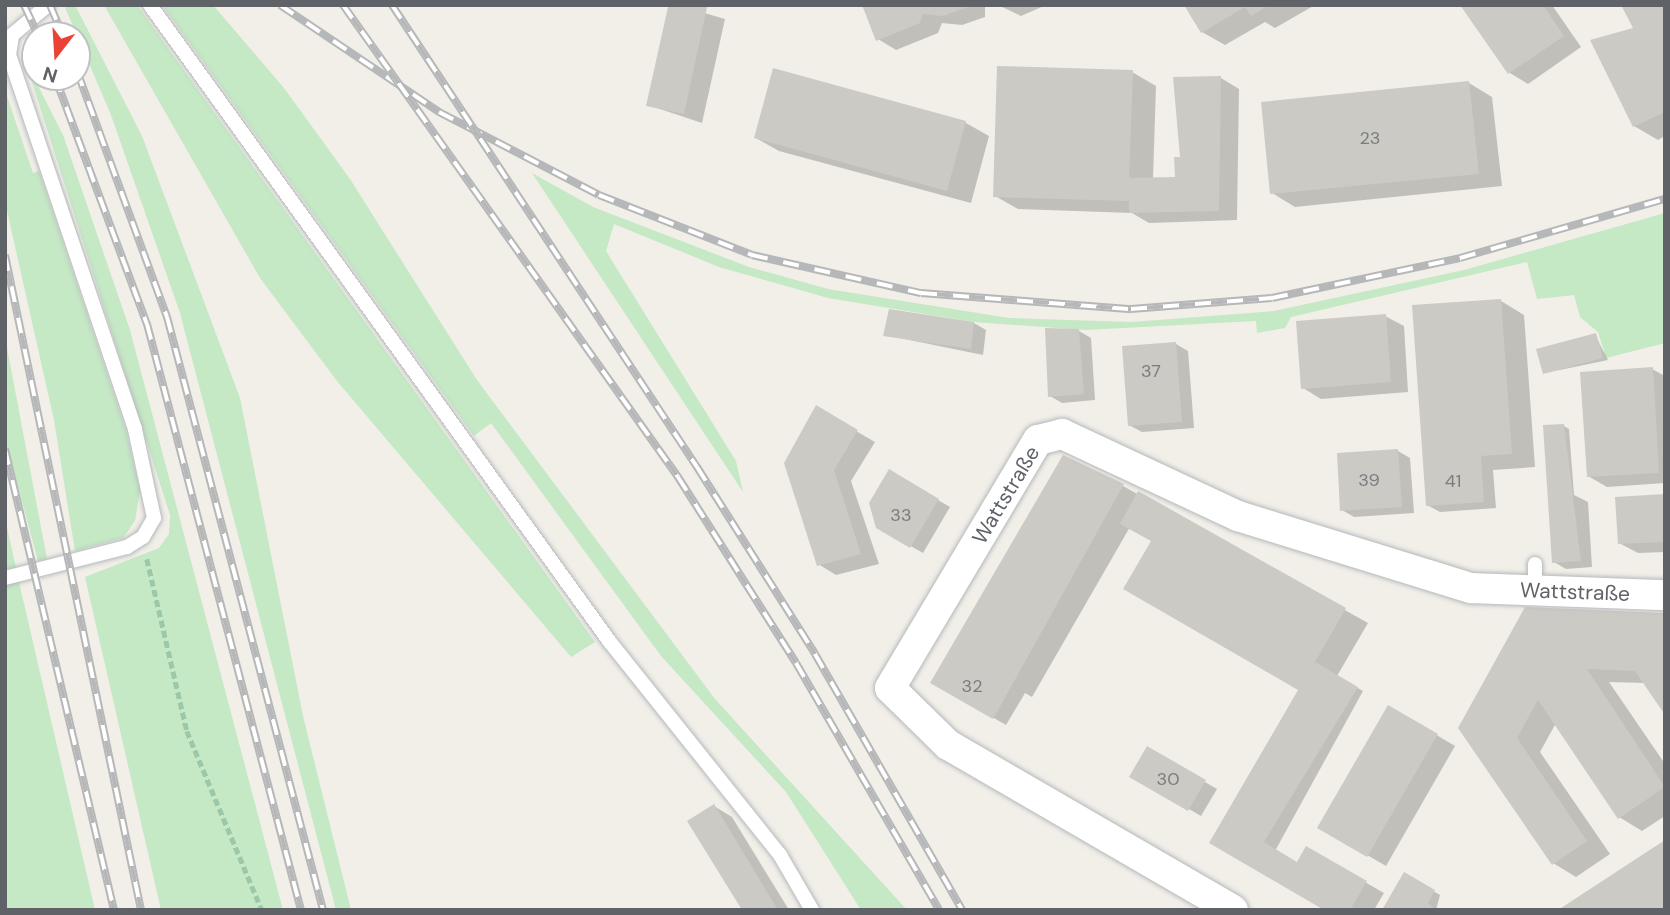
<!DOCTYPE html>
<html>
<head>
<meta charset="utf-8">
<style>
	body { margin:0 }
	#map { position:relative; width:1670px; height:915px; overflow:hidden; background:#f1efe8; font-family:"DM Sans",sans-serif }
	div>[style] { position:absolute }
	.green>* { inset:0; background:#c5e8c5 }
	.shadow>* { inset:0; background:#0003 }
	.building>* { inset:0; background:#cccac5 }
	.path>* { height:4.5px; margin-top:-2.25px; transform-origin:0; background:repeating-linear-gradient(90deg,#9cc7a9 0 7px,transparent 0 10.5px) }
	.roads { filter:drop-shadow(0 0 2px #b5b8bc) drop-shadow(0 0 2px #b5b8bc) }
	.service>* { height:14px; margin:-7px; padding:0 7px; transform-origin:7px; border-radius:7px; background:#fff }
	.minor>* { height:30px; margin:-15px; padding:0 15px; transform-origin:15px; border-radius:15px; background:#fff }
	.rail>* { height:8px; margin-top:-4px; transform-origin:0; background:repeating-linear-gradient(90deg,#fff 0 16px,#b6b7b8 0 32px); box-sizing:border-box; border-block:2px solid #b6b7b8 }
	span { translate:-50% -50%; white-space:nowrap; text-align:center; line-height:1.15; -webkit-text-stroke:5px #fff; paint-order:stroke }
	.number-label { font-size:18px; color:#7a7d7f }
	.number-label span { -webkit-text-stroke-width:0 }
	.street-label { font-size:21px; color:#5f6368 }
	.frame { position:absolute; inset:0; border:7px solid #5f6368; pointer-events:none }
	.north { position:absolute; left:21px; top:21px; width:70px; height:70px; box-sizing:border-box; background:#fff; border:2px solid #bfc1c3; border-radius:50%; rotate:197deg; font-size:19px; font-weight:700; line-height:28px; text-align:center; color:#5f6368 }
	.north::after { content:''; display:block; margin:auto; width:24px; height:32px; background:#ea4335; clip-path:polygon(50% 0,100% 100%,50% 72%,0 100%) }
</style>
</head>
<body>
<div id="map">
	<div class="green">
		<div style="clip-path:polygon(64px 5px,75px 5px,142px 136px,240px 398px,303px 716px,351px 910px,336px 910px,180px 313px,111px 115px)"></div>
		<div style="clip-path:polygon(104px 5px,137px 5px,595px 642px,571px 657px,337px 381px,260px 278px)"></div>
		<div style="clip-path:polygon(162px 5px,213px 5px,284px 88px,350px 179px,477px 380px,715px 699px,907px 910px,861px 910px,786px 792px,661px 656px,491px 423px,474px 436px)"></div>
		<div style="clip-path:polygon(25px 60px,63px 135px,130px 330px,283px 910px,161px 910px,85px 577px,159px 548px,169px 534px,170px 515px)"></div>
		<div style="clip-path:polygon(5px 90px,33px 173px,39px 171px,126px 430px,140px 491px,135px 521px,123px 538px,75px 551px,54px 420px,5px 202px)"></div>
		<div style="clip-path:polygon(532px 173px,593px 207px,749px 267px,828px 289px,1009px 318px,1132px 322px,1274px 311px,1464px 270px,1665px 213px,1665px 343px,1606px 358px,1598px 332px,1580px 317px,1574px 295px,1537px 299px,1527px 262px,1291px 317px,1285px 328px,1257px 333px,1256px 321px,1085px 330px,974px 322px,828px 298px,719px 267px,614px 224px,606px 251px,736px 461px,743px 492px)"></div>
		<div style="clip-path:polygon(5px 337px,47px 559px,38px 561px,5px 439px)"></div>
		<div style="clip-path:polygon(5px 518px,16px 568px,5px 569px)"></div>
		<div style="clip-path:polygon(19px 582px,95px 910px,5px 910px,5px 585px)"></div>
	</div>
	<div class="shadow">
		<div style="clip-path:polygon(677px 5px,725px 19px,702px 123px,648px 105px)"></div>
		<div style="clip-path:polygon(864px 5px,985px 5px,985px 17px,962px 25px,942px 23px,938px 33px,896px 50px,878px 39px)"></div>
		<div style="clip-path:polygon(998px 5px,1046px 5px,1021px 16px)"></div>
		<div style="clip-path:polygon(1186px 5px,1315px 5px,1275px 28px,1265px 22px,1225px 45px,1202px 32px)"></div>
		<div style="clip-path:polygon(1462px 5px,1552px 5px,1581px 47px,1528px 84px,1510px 73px)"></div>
		<div style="clip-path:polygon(1665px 5px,1665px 136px,1658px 140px,1634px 126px,1635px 30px)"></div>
		<div style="clip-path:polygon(774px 70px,966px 123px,989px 136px,971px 203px,779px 151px,756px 138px)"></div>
		<div style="clip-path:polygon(1132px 72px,1156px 86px,1153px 179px,1177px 179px,1221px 78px,1239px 89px,1237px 220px,1149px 223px,1132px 213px,1018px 209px,995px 196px)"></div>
		<div style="clip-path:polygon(1469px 83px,1492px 97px,1502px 186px,1295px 207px,1272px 193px)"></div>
		<div style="clip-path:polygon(1501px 301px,1524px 315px,1535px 467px,1493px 470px,1496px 508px,1440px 512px,1427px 505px)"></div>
		<div style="clip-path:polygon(906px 314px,974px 323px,986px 330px,983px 355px,885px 335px)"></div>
		<div style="clip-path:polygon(1385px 316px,1404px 326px,1408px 392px,1321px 399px,1303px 388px)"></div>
		<div style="clip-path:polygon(1079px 331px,1091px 338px,1095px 400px,1062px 403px,1050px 396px)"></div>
		<div style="clip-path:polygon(1595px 335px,1608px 360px,1545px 373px)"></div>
		<div style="clip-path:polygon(1176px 344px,1188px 351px,1194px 428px,1142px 432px,1129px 425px)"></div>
		<div style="clip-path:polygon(1652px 369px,1665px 376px,1665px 483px,1607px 487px,1588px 476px)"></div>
		<div style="clip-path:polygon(816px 408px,875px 442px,851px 481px,879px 564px,836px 575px,818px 564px)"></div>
		<div style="clip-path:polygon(1564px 426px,1569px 429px,1574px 495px,1588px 502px,1592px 567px,1566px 569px,1554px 562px)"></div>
		<div style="clip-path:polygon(1398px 451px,1410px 458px,1414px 513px,1354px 517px,1342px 510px)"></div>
		<div style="clip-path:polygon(890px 472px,950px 507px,923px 553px,877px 527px)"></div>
		<div style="clip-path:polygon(1123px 486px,1368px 623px,1337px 676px,1363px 691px,1275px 851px,1298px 864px,1307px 849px,1384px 893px,1374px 910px,1328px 910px,1212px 843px,1301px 689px,1153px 541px,1130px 527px,1032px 697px,1025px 693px,1006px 725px,933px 683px)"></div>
		<div style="clip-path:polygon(1665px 496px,1665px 552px,1638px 553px,1619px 543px)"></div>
		<div style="clip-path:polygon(1665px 615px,1645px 683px,1609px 682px,1665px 764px,1665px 816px,1642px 831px,1619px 817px,1556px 723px,1540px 752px,1610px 854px,1576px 877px,1553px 863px,1460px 728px)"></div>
		<div style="clip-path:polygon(1389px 707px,1455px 746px,1386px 866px,1319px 827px)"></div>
		<div style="clip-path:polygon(1148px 749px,1217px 789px,1201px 816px,1132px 776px)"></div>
		<div style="clip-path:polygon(714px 806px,732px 817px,789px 910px,746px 910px)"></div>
		<div style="clip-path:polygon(1405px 875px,1440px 895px,1436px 910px,1384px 910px)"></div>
	</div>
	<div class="building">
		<div style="clip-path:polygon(862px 5px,971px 5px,971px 6px,943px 16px,923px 14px,920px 23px,876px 41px)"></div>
		<div style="clip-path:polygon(1184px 5px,1269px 5px,1251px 16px,1245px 7px,1201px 33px)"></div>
		<div style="clip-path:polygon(1460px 5px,1543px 5px,1564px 36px,1508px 74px)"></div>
		<div style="clip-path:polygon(1621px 5px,1665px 5px,1665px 112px,1633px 127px,1590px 40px,1633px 28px)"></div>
		<div style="clip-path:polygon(668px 7px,707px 7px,684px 114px,646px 106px)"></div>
		<div style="clip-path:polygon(997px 66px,1133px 70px,1129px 178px,1175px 177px,1174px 157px,1180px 157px,1173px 77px,1221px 76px,1219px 211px,1129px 213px,1129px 201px,993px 197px)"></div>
		<div style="clip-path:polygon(773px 68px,966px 121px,947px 191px,754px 138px)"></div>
		<div style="clip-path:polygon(1469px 81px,1479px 174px,1270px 194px,1261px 102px)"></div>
		<div style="clip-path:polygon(1501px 299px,1512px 454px,1481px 456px,1484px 502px,1426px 506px,1412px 305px)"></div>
		<div style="clip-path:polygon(889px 309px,974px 322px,971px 349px,883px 336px)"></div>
		<div style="clip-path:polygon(1386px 314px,1391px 382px,1301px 389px,1296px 321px)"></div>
		<div style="clip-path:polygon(1045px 328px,1079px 329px,1084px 394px,1048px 397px)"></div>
		<div style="clip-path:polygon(1596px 333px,1603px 358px,1543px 374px,1536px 349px)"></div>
		<div style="clip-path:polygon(1176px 342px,1182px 422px,1128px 426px,1122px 346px)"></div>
		<div style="clip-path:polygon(1653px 367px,1659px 473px,1587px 477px,1580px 372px)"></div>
		<div style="clip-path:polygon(816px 405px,858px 430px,834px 470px,861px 554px,817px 566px,784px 463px)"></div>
		<div style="clip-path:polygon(1564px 424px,1581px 561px,1552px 563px,1543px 425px)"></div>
		<div style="clip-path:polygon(1398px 449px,1402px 507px,1340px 511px,1337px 453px)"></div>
		<div style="clip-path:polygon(1063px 455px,1124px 484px,993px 719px,930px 683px)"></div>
		<div style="clip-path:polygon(889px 469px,939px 499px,910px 548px,876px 528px,869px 503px)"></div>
		<div style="clip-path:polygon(1138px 491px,1346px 608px,1315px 662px,1358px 687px,1264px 842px,1297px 862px,1306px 846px,1367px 881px,1350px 910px,1324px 910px,1209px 843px,1298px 690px,1123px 589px,1151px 541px,1120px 524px)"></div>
		<div style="clip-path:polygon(1665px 494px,1665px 542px,1618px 544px,1615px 497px)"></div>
		<div style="clip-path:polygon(1525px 607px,1665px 613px,1665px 715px,1635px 671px,1587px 669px,1665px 787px,1618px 819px,1538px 700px,1517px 738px,1587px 841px,1552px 865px,1458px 728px)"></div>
		<div style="clip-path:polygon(1388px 705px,1438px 734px,1367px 857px,1317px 828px)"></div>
		<div style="clip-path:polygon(1147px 746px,1206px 780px,1188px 811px,1129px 777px)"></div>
		<div style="clip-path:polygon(714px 804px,778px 910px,742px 910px,687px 821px)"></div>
		<div style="clip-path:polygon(1665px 840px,1665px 910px,1558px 910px)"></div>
		<div style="clip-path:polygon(1404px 872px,1435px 890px,1428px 903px,1436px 910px,1382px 910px)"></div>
	</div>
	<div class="path">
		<div style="left:147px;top:559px;width:177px;rotate:76.9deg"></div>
		<div style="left:187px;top:731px;width:194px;rotate:67.3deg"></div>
	</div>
	<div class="roads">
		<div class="service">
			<div style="left:150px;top:5px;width:786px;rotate:54.17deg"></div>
			<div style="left:610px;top:642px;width:273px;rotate:51.4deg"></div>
			<div style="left:780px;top:855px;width:64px;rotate:59.8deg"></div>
			<div style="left:1535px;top:564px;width:26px;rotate:90deg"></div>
			<div style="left:5px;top:578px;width:126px;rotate:-14.3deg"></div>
			<div style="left:127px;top:547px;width:19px;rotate:-32deg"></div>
			<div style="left:143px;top:537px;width:22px;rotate:-60deg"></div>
			<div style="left:154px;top:518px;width:91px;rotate:-102.1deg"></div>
			<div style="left:135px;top:429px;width:395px;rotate:-108.6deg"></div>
			<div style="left:9px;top:55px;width:20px;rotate:-81deg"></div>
			<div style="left:12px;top:35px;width:47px;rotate:-39.8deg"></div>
		</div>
		<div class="minor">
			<div style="left:1233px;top:910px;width:329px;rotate:-149.9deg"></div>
			<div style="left:948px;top:745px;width:81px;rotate:-135.5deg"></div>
			<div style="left:890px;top:688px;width:289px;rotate:-59.2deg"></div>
			<div style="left:1038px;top:440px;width:25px;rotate:-14deg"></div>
			<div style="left:1062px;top:434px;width:194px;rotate:25deg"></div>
			<div style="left:1238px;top:516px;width:244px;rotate:17.2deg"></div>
			<div style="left:1471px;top:588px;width:194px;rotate:2.1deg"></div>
		</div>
	</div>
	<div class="rail">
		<div style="left:24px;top:5px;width:33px;rotate:65deg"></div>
		<div style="left:50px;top:5px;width:33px;rotate:67deg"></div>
		<div style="left:280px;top:5px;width:192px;rotate:33.9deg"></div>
		<div style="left:439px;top:112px;width:180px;rotate:27.4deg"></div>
		<div style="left:599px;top:195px;width:164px;rotate:21.4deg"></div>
		<div style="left:752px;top:255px;width:173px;rotate:12.7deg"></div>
		<div style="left:921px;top:293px;width:211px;rotate:4.4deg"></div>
		<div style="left:1131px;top:309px;width:141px;rotate:-4.5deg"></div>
		<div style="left:1272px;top:298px;width:192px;rotate:-12deg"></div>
		<div style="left:1460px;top:258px;width:213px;rotate:-16.1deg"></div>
		<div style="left:343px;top:5px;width:579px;rotate:54.63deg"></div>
		<div style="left:678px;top:477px;width:220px;rotate:57.6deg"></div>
		<div style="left:796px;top:663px;width:285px;rotate:59.9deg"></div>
		<div style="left:392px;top:5px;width:554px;rotate:56.57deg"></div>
		<div style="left:697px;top:467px;width:221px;rotate:57.7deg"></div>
		<div style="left:815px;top:654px;width:295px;rotate:60.1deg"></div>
		<div style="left:77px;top:71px;width:262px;rotate:69.9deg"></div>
		<div style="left:167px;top:317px;width:613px;rotate:75.26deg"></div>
		<div style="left:55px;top:77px;width:264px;rotate:69.6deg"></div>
		<div style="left:147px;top:324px;width:606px;rotate:75.28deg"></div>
		<div style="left:5px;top:255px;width:669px;rotate:78.27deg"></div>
		<div style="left:5px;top:449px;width:474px;rotate:76.7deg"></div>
	</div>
	<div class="number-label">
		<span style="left:1370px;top:138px">23</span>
		<span style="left:1151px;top:371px">37</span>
		<span style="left:1369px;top:480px">39</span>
		<span style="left:1453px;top:481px">41</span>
		<span style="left:901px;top:515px">33</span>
		<span style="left:972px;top:686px">32</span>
		<span style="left:1168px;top:779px">30</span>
	</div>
	<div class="street-label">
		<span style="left:1006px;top:495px;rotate:-59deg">Wattstraße</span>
		<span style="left:1575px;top:592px;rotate:2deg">Wattstraße</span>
	</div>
	<div class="frame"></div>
	<div class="north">N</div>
</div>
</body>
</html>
